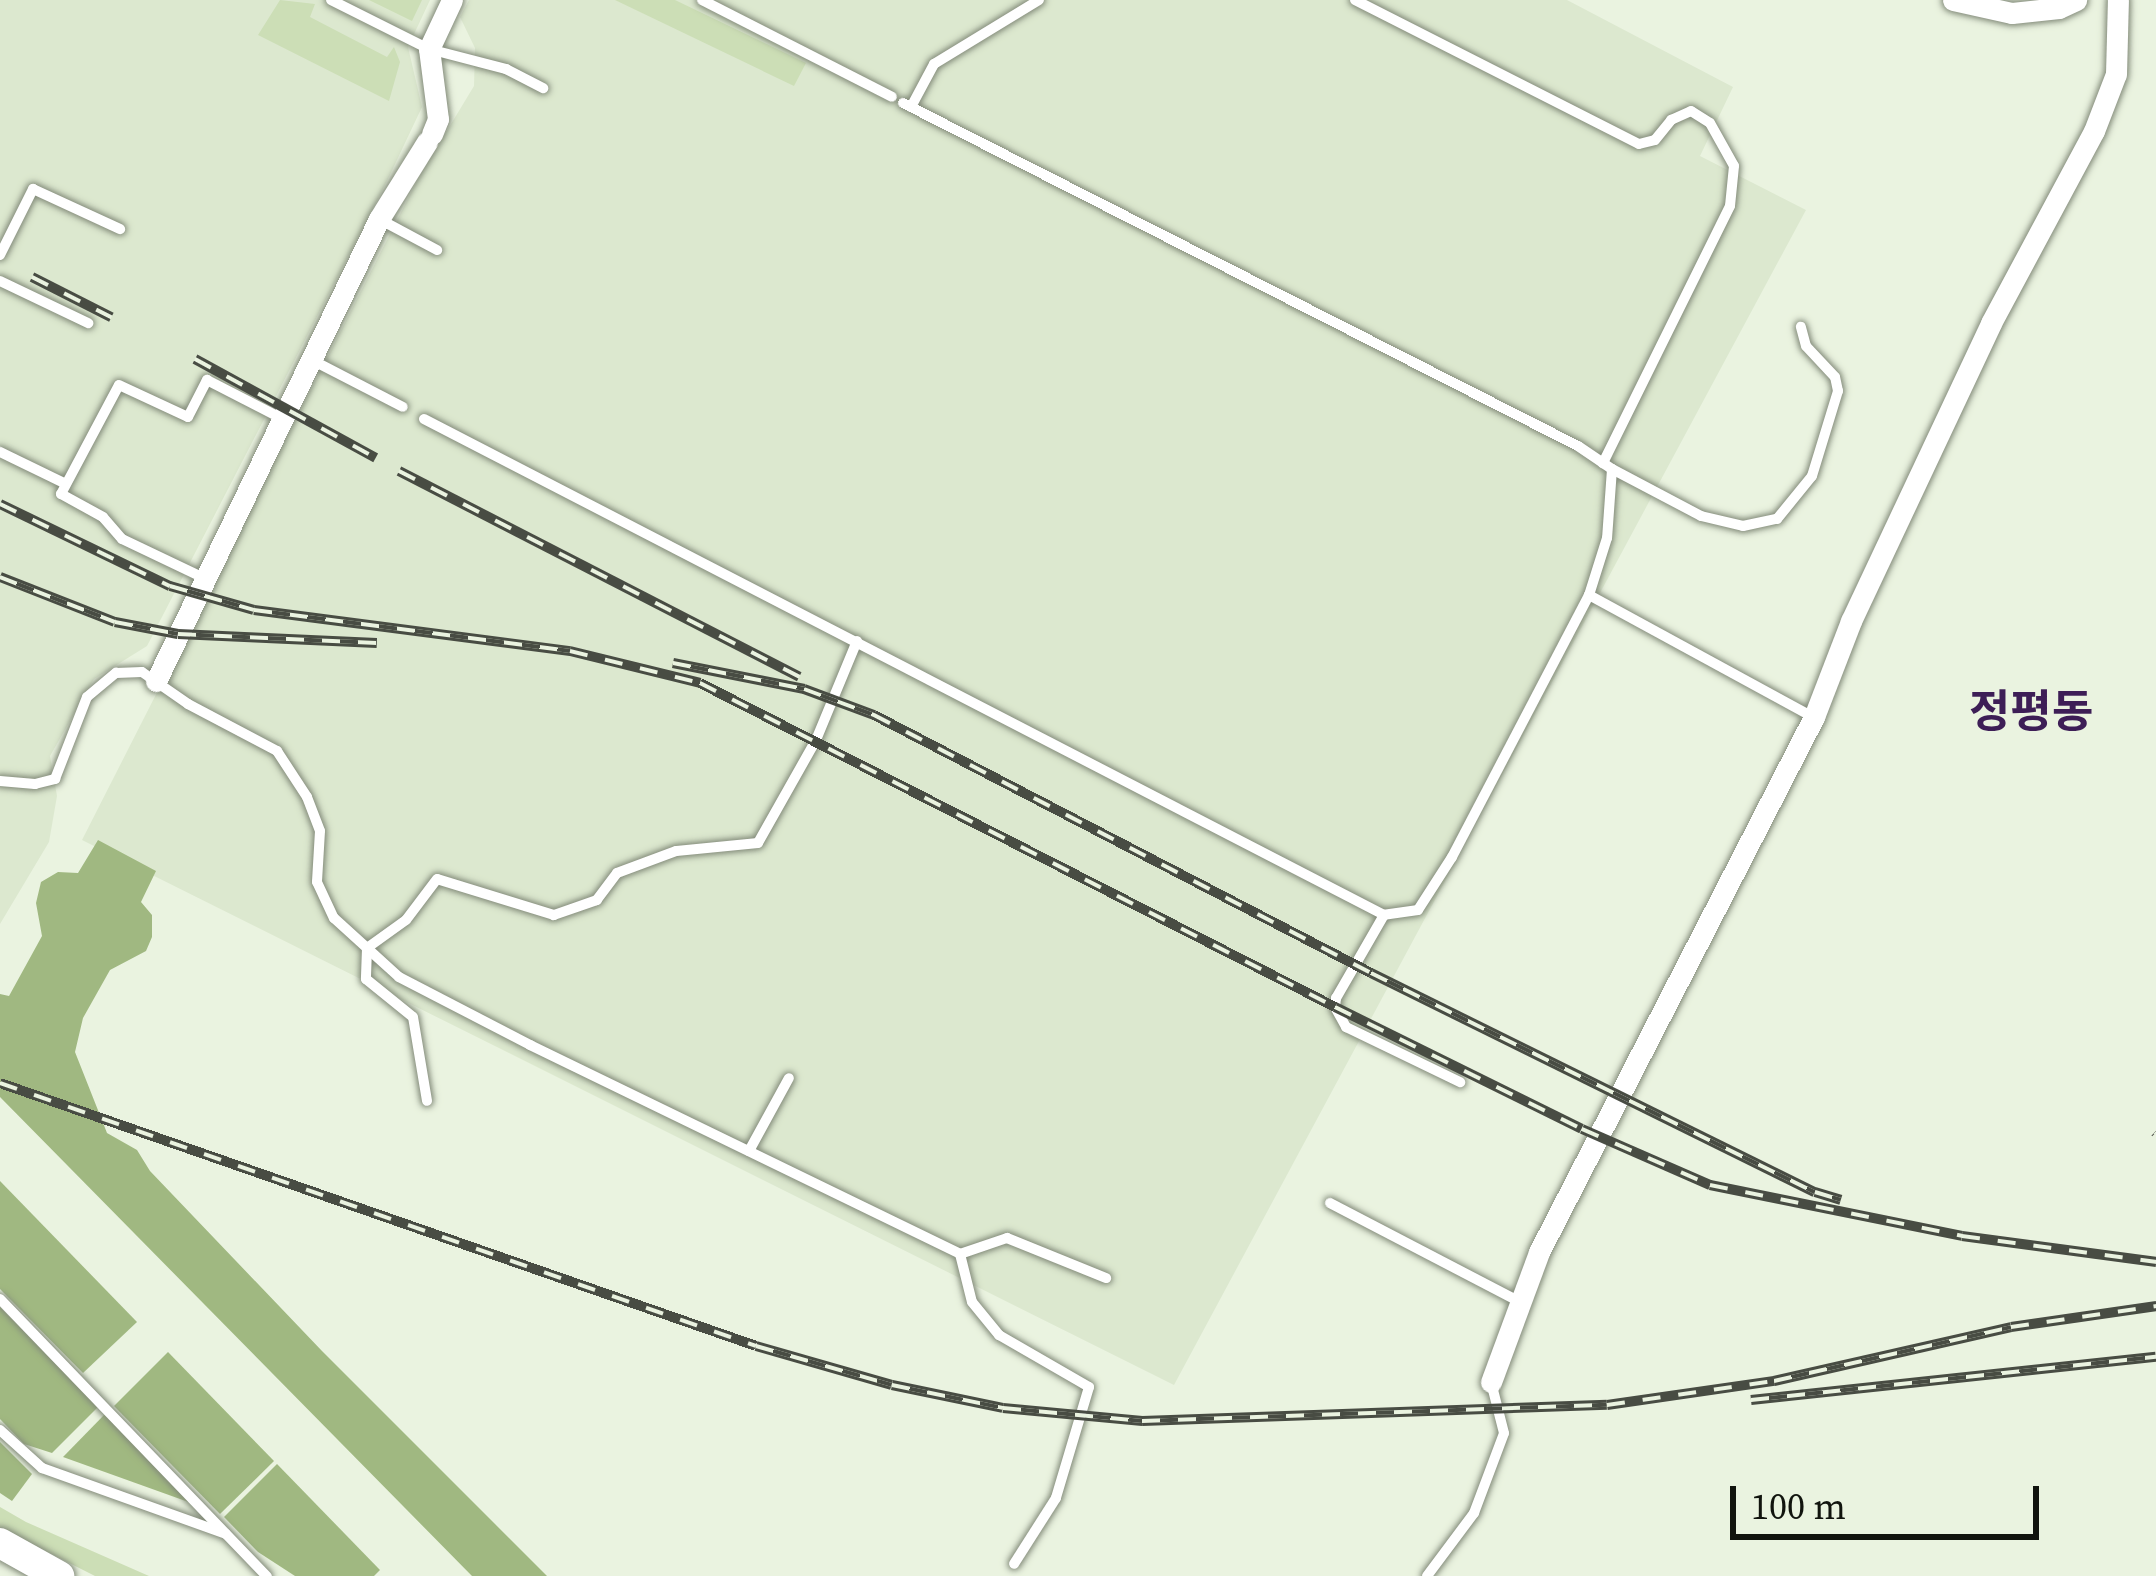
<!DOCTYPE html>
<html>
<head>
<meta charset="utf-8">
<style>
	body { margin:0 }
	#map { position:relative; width:2156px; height:1576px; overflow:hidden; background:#eaf3e0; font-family:"Source Serif 4","Noto Sans KR",serif }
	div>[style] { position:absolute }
	.built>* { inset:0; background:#dce8cf }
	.green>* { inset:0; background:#ccdeb6 }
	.water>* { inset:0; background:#a0b881 }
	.roads { filter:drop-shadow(0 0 3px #838b7a) drop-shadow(0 0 3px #838b7a) }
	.service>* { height:10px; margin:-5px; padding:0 5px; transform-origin:5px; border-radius:5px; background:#fff }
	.minor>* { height:21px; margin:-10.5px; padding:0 10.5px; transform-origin:10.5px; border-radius:10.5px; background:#fff }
	.secondary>* { height:30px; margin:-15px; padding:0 15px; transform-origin:15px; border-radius:15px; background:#fff }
	.rail>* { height:10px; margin-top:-5px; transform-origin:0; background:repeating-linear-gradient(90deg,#eaf3e0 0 18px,#484c43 0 36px); box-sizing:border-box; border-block:3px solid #484c43 }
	span { translate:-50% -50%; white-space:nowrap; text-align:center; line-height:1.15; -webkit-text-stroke:9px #eaf3e0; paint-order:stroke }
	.quarter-label { font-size:45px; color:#3d1e56; font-weight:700 }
	.scale { position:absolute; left:1730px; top:1486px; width:309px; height:54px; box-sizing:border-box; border:6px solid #11140e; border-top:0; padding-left:15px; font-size:36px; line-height:42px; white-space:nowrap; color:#11140e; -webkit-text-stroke:9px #eaf3e0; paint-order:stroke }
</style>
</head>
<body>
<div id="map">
	<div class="built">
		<div style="clip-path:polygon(0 0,430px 0,408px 47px,422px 107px,387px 181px,147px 646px,94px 679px,50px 756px,57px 796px,49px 842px,0 924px)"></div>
		<div style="clip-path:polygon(469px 0,1567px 0,1733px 87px,1700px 156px,1806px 210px,1174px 1385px,82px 840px,419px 177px,474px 86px,475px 48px,460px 17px)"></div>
	</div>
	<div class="green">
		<div style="clip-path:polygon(280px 0,315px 4px,310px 17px,387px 57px,394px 47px,400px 62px,389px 101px,258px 35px)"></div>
		<div style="clip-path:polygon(369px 0,422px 0,412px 21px)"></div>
		<div style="clip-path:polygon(615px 0,675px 0,806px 63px,794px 86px)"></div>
		<div style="clip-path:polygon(0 1507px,26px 1522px,149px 1576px,95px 1576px,0 1528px)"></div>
	</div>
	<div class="water">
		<div style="clip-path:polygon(98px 840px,156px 871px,141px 902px,152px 915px,152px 937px,146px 951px,110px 970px,83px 1018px,75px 1052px,107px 1133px,137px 1150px,150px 1171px,322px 1351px,547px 1576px,472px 1576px,0 1097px,0 994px,9px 996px,42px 936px,36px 903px,41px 882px,58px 872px,78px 873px)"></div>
		<div style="clip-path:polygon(0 1181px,137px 1322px,83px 1373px,0 1289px)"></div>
		<div style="clip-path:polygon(0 1307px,98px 1407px,52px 1453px,24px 1444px,0 1419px)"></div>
		<div style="clip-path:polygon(168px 1352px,274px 1461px,220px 1514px,114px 1406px)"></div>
		<div style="clip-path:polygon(105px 1414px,194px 1504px,63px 1457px)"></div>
		<div style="clip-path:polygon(0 1442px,32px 1474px,12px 1501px,0 1493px)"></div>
		<div style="clip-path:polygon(277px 1464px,380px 1570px,374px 1576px,295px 1576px,258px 1552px,224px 1517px)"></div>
	</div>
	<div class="roads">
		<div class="service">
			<div style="left:331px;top:0;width:110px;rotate:26.6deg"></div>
			<div style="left:429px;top:49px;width:80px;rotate:14.6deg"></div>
			<div style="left:506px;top:69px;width:42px;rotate:27.2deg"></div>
			<div style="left:702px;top:0;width:213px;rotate:27deg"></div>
			<div style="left:1355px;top:0;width:318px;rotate:26.9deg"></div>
			<div style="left:1639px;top:144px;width:16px;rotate:-14deg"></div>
			<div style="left:1655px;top:140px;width:26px;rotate:-51deg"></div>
			<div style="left:1671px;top:120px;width:22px;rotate:-24deg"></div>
			<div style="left:1691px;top:111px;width:22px;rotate:32deg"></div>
			<div style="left:1710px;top:123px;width:49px;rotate:60.8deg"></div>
			<div style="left:1734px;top:166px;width:40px;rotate:95.7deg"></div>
			<div style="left:1730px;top:206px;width:287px;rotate:116.3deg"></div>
			<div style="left:903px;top:103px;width:757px;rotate:26.94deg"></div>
			<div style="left:1578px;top:446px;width:41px;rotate:34.1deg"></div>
			<div style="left:1612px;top:469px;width:69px;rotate:94.1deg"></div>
			<div style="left:1607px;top:538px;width:60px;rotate:107.5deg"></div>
			<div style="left:1589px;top:595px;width:296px;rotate:117.6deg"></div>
			<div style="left:1452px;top:857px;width:63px;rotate:122.7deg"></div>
			<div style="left:1418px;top:910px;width:34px;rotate:172deg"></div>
			<div style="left:1384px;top:915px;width:96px;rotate:120deg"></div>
			<div style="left:1336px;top:998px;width:9px;rotate:96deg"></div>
			<div style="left:1335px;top:1007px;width:23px;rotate:61deg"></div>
			<div style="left:1346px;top:1027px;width:127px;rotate:25.8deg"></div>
			<div style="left:911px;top:107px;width:49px;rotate:-61.9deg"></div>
			<div style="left:934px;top:64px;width:123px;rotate:-31.4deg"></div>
			<div style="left:379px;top:219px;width:66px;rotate:28.1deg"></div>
			<div style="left:0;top:255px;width:74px;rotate:-63.4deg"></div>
			<div style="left:33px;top:189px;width:96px;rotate:24.7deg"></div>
			<div style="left:0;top:281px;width:98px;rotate:25.5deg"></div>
			<div style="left:312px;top:360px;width:102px;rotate:27.3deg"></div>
			<div style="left:424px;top:419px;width:1081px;rotate:27.32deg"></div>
			<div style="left:0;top:452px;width:73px;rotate:25.9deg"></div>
			<div style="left:1612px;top:469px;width:101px;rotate:27.8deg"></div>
			<div style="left:1701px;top:516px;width:43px;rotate:13.4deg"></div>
			<div style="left:1743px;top:526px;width:35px;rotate:-12deg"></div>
			<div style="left:1777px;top:519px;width:55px;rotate:-50.9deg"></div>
			<div style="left:1812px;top:476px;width:89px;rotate:-73deg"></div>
			<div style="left:1838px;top:391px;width:14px;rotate:-102deg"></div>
			<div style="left:1835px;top:377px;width:42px;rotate:-133.1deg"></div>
			<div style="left:1806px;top:346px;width:20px;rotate:-105deg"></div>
			<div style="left:206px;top:579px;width:93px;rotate:-154.5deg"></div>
			<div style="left:122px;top:539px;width:29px;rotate:-131deg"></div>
			<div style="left:103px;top:517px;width:48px;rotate:-151.3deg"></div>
			<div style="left:61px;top:494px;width:123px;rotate:-62deg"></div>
			<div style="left:119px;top:385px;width:76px;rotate:24.9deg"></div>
			<div style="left:188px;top:417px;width:42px;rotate:-62.8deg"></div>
			<div style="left:207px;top:380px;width:83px;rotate:27.2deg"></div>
			<div style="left:1589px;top:595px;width:255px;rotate:28.6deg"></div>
			<div style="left:857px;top:641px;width:107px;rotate:112.5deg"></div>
			<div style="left:816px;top:740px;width:118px;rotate:119.4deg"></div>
			<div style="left:758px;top:843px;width:82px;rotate:174.4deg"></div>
			<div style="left:676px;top:851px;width:63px;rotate:159.6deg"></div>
			<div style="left:617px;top:873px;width:34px;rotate:127deg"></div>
			<div style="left:597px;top:900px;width:46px;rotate:160.8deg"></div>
			<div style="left:554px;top:915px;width:122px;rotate:-162.9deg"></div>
			<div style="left:437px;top:879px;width:51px;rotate:127.1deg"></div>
			<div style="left:406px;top:920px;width:48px;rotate:144.3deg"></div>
			<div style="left:367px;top:948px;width:43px;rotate:42.2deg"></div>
			<div style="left:399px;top:977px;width:148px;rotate:27.4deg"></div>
			<div style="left:530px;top:1045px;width:478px;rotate:25.9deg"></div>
			<div style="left:960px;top:1254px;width:49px;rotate:76deg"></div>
			<div style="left:972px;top:1302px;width:43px;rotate:50.7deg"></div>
			<div style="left:999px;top:1335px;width:104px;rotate:30deg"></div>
			<div style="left:1089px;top:1387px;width:116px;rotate:106.6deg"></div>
			<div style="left:1056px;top:1498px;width:78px;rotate:122.5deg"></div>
			<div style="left:0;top:781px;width:35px;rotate:5deg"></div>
			<div style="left:35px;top:784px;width:21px;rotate:-14deg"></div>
			<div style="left:55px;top:779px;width:88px;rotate:-68.7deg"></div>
			<div style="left:87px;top:697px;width:38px;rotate:-40deg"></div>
			<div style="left:116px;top:673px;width:26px;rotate:-2deg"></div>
			<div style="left:142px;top:672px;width:56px;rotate:34.8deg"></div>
			<div style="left:188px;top:704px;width:101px;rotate:27.8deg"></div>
			<div style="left:277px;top:751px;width:55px;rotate:56.9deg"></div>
			<div style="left:307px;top:797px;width:36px;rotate:69deg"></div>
			<div style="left:320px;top:831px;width:51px;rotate:93.4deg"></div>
			<div style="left:317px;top:882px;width:40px;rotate:65deg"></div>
			<div style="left:334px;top:918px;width:45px;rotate:42.3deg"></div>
			<div style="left:367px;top:948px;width:31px;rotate:92deg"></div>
			<div style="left:366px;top:979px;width:60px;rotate:39deg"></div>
			<div style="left:413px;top:1017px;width:85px;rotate:80.5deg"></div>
			<div style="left:749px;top:1151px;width:83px;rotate:-61.3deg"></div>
			<div style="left:1330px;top:1203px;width:212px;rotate:27.5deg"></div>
			<div style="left:960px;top:1254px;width:50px;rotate:-18.8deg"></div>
			<div style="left:1007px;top:1238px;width:107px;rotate:22deg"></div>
			<div style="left:0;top:1299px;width:385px;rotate:46.1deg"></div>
			<div style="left:0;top:1430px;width:57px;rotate:42.1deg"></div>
			<div style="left:42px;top:1468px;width:195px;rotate:19.7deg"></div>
			<div style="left:1427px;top:1576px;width:79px;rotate:-53.3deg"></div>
			<div style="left:1474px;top:1513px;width:85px;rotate:-69.4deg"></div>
			<div style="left:1504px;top:1433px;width:53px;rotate:-104.3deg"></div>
		</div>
		<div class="minor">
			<div style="left:1953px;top:0;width:60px;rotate:12.4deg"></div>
			<div style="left:2012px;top:13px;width:47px;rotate:-6.1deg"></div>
			<div style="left:2059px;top:8px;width:19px;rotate:-25deg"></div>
			<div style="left:432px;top:134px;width:16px;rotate:-68deg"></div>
			<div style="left:438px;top:119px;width:71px;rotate:-97.3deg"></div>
			<div style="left:429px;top:49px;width:54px;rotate:-64.9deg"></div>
			<div style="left:156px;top:681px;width:513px;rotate:-64.23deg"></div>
			<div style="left:379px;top:219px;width:91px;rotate:-58.1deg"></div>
			<div style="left:1491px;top:1382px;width:139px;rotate:-69.7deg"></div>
			<div style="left:1539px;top:1252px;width:602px;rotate:-62.8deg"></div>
			<div style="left:1814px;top:717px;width:103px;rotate:-68.9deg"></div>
			<div style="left:1851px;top:621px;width:329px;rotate:-64.8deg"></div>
			<div style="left:1991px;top:323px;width:218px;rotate:-61.8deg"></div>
			<div style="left:2094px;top:131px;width:61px;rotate:-68.9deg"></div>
			<div style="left:2116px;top:74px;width:74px;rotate:-88.5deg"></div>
		</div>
		<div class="secondary">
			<div style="left:0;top:1543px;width:68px;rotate:29.2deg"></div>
		</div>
	</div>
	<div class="rail">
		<div style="left:32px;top:277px;width:89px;rotate:26.9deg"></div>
		<div style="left:195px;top:359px;width:206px;rotate:28.7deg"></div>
		<div style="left:399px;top:471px;width:450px;rotate:27.2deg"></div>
		<div style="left:0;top:504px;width:189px;rotate:25.8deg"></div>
		<div style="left:170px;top:586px;width:87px;rotate:15.9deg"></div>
		<div style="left:254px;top:610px;width:319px;rotate:7.4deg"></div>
		<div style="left:570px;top:651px;width:134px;rotate:13.8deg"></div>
		<div style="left:700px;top:683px;width:713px;rotate:27.03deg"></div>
		<div style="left:1335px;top:1007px;width:275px;rotate:26.3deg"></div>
		<div style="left:1582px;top:1129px;width:140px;rotate:23.6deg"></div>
		<div style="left:1710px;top:1185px;width:257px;rotate:11.4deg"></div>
		<div style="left:1962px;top:1236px;width:196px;rotate:7.6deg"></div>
		<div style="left:0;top:577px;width:123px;rotate:21.4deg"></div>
		<div style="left:115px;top:622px;width:64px;rotate:10.8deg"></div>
		<div style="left:178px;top:634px;width:199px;rotate:2.6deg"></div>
		<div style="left:673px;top:663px;width:134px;rotate:11.2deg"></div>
		<div style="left:804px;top:689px;width:75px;rotate:20.4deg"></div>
		<div style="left:874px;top:715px;width:560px;rotate:27.43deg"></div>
		<div style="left:1371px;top:973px;width:495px;rotate:26.3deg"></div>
		<div style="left:1815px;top:1192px;width:27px;rotate:17deg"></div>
		<div style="left:0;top:1083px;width:800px;rotate:19.18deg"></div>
		<div style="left:756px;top:1346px;width:141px;rotate:16deg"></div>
		<div style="left:892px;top:1385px;width:113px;rotate:11.7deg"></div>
		<div style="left:1003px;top:1408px;width:140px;rotate:5.3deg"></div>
		<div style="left:1142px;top:1421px;width:465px;rotate:-2deg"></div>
		<div style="left:1607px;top:1405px;width:169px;rotate:-8.2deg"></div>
		<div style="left:1774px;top:1381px;width:243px;rotate:-12.8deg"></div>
		<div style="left:2011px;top:1327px;width:147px;rotate:-8.2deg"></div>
		<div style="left:2155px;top:1132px;width:1px;rotate:45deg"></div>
		<div style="left:1751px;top:1400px;width:407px;rotate:-6.1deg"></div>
	</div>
	<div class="quarter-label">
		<span style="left:2031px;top:712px">정평동</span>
	</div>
	<div class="scale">100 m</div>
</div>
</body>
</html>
